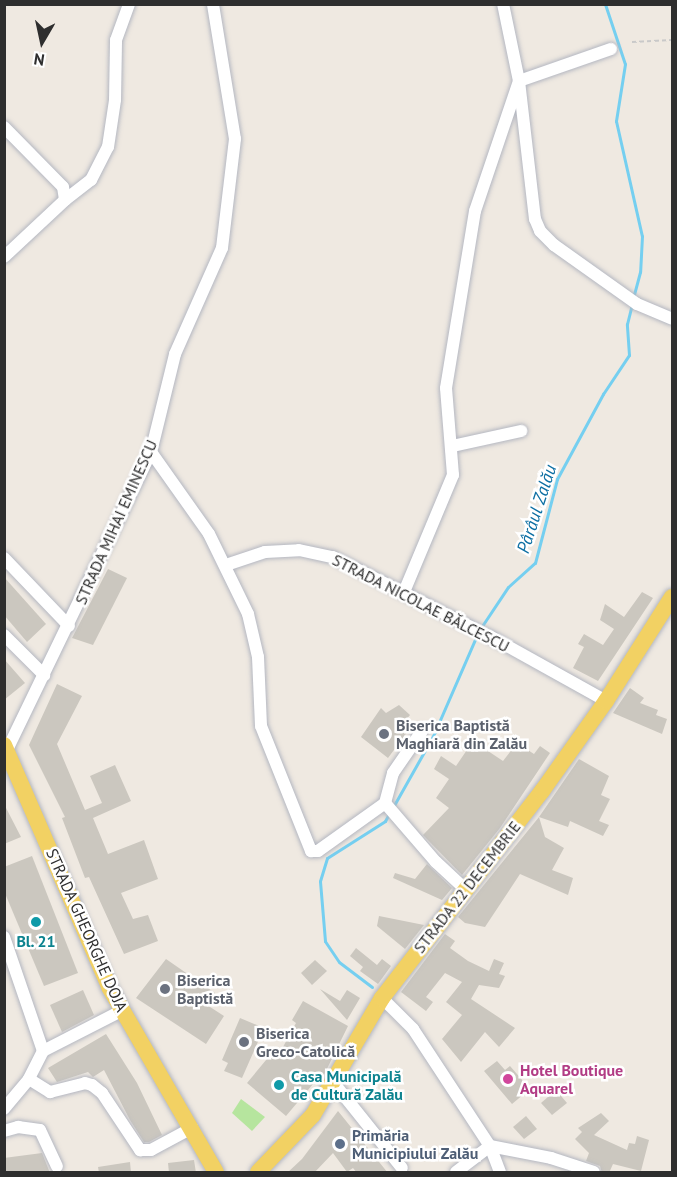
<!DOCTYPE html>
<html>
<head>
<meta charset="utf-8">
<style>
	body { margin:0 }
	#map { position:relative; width:677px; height:1177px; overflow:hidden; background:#efe9e1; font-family:"PT Sans",sans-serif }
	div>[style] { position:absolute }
	.green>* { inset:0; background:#b6e59e }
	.stream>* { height:3px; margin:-1.5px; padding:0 1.5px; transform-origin:1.5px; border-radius:1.5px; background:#75cff0 }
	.building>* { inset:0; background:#cbc7bf }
	.path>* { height:2px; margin-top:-1px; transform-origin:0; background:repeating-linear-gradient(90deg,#c9c9c9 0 4.5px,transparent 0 7.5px) }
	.roads { filter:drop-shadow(0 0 2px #b4b7c1) drop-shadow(0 0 2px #b4b7c1) }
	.minor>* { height:12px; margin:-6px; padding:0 6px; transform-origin:6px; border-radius:6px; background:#fff }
	.major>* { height:16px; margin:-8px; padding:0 8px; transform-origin:8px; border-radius:8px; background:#f2d163 }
	.dots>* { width:16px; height:16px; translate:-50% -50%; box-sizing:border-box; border:3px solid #fff; border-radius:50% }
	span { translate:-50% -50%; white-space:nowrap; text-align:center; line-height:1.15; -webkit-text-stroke:5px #fff; paint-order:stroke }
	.street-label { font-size:16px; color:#2e2e2e }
	.worship-label { font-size:16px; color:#5b616d; font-weight:700 }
	.left { translate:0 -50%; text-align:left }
	.culture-label { font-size:16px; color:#0d838f; font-weight:700 }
	.hotel-label { font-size:16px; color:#b23c85; font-weight:700 }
	.service-label { font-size:16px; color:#4e5e75; font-weight:700 }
	.water-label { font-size:18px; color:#0d6fa3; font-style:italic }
	.frame { position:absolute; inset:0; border:6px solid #2e2e2e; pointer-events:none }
	.north { position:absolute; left:12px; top:12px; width:60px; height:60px; -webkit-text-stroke:4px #fff; paint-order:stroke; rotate:189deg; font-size:16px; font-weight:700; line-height:24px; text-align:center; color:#2e2e2e }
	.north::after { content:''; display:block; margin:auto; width:21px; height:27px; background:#2e2e2e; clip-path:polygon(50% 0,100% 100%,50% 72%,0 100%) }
</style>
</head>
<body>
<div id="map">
	<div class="green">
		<div style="clip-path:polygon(241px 1099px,265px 1117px,252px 1131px,232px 1113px)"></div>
	</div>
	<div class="stream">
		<div style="left:605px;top:4px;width:63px;rotate:71.6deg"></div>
		<div style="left:625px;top:64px;width:58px;rotate:99deg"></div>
		<div style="left:616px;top:121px;width:118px;rotate:77.3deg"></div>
		<div style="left:642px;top:236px;width:36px;rotate:93deg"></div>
		<div style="left:640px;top:272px;width:27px;rotate:105deg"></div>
		<div style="left:480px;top:629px;width:50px;rotate:-56.3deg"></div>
		<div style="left:508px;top:587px;width:36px;rotate:-42deg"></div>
		<div style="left:535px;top:563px;width:87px;rotate:-75.3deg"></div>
		<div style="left:557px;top:479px;width:97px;rotate:-61.6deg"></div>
		<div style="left:603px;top:394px;width:47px;rotate:-56.3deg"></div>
		<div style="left:629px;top:355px;width:31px;rotate:-94deg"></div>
		<div style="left:627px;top:324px;width:21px;rotate:-76deg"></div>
		<div style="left:393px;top:807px;width:81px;rotate:-60.6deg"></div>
		<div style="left:433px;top:736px;width:110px;rotate:-66.5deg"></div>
		<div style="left:372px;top:987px;width:41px;rotate:-142.9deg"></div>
		<div style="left:339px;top:962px;width:25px;rotate:-124deg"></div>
		<div style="left:325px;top:941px;width:60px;rotate:-94.8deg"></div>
		<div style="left:320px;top:881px;width:24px;rotate:-73deg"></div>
		<div style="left:327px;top:858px;width:69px;rotate:-32.5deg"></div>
		<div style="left:385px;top:821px;width:10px;rotate:-61deg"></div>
	</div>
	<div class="building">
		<div style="clip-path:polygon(108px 569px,127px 578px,93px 645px,72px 638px)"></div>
		<div style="clip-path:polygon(4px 577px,46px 624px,27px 642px,4px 615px)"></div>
		<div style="clip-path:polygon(642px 592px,653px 598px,598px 681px,573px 668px,584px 647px,578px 644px,584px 634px,603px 645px,614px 629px,600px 620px,605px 604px,624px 617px)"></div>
		<div style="clip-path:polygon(4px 659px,25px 683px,4px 700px)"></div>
		<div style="clip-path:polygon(57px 684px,82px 696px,57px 744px,85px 810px,102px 803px,90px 776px,115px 765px,131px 801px,93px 818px,108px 854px,144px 840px,158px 879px,121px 893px,133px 919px,148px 915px,158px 941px,124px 954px,89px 877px,85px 878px,62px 818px,65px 817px,29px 745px)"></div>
		<div style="clip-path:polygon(630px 688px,644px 698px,640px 703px,658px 710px,656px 715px,667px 719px,662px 734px,613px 713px)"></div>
		<div style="clip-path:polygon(399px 705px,410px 715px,401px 726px,408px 731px,388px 758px,361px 737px,381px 708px,386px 713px)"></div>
		<div style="clip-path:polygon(473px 741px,503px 761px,517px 743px,534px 754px,540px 746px,550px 753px,500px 828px,462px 875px,423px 835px,449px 808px,436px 798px,449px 779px,434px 769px,441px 756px,456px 766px)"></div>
		<div style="clip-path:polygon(579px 759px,609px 776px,601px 795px,610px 799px,599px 821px,609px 825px,603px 836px,570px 821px,568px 827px,539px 817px)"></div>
		<div style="clip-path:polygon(4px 804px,21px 837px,4px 844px)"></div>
		<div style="clip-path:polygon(539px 817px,545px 837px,564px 848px,552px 870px,573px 878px,568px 895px,520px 874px,485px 927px,465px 923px,458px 917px)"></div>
		<div style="clip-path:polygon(32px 856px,78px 973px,44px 986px,4px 891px,4px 867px)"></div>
		<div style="clip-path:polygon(427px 864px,452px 888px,442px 900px,393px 878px,395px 873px,415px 879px)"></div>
		<div style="clip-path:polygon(379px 916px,424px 925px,405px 949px,377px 926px)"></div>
		<div style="clip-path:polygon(445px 934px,455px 941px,450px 948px,468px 961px,489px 971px,494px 959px,504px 963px,499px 974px,505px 976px,499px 988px,479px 985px,471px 999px,515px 1028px,499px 1047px,485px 1032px,461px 1062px,442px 1039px,462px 1015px,446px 1002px,462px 982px,445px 973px,426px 997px,433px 1002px,426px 1011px,401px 992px)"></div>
		<div style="clip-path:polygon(356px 948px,377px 965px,382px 959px,391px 966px,378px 984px,360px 971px,363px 967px,350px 956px)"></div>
		<div style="clip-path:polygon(166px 959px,215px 993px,207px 1005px,224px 1016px,206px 1044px,136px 998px)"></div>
		<div style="clip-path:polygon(315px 960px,327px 971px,312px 985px,301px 973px)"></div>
		<div style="clip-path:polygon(320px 989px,340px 1001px,347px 990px,360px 998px,347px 1020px)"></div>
		<div style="clip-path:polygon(83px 990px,94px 1015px,62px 1032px,50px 1005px)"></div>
		<div style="clip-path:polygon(303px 1001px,348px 1026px,322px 1079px,319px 1077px,286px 1116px,247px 1083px,271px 1054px,277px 1058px,296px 1023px,292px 1020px)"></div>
		<div style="clip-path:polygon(240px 1018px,264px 1028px,242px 1078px,224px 1071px,228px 1063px,222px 1060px)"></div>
		<div style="clip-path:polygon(106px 1034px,137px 1083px,162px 1135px,149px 1142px,144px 1142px,130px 1120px,104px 1070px,93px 1077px,88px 1072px,57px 1082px,48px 1068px)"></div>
		<div style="clip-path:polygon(497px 1061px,505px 1070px,510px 1066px,530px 1089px,512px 1104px,484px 1071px)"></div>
		<div style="clip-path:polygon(556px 1090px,567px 1103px,552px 1115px,541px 1103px)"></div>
		<div style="clip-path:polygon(338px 1111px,388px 1173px,357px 1173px,353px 1168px,347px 1172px,333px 1153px,314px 1173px,287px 1173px,302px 1159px)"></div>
		<div style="clip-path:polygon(601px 1113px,609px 1121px,594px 1135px,627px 1150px,629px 1143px,635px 1144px,637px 1136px,649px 1140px,641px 1171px,613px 1164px,609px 1173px,602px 1173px,600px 1166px,586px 1161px,589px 1153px,575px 1139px,582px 1132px,578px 1128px)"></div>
		<div style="clip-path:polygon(526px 1116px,537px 1129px,524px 1139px,513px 1127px)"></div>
		<div style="clip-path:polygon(42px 1153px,50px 1173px,4px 1173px,4px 1158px)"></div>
		<div style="clip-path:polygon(194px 1160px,196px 1173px,169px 1173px,168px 1163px)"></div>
		<div style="clip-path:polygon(130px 1162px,131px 1173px,99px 1173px,98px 1167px)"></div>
	</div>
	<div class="path">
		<div style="left:632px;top:42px;width:40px;rotate:-2.9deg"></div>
	</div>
	<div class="roads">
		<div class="minor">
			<div style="left:611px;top:49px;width:97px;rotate:160.8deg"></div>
			<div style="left:519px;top:81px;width:139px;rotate:83.4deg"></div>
			<div style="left:535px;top:219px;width:13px;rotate:67deg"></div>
			<div style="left:540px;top:231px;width:20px;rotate:45deg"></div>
			<div style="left:554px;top:245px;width:102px;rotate:35.4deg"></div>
			<div style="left:637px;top:304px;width:38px;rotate:23deg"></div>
			<div style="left:4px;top:127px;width:84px;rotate:45.5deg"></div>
			<div style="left:63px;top:187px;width:13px;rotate:81deg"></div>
			<div style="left:65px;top:200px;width:83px;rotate:136.9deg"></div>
			<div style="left:65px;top:200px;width:33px;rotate:-38deg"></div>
			<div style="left:91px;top:180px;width:37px;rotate:-63deg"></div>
			<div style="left:108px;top:147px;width:48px;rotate:-81.5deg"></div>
			<div style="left:115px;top:100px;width:60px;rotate:-89deg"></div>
			<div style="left:116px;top:40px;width:38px;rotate:-70deg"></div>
			<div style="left:452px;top:446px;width:71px;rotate:-12.3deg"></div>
			<div style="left:151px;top:452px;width:100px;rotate:54.7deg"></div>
			<div style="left:209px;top:534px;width:89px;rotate:64deg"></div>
			<div style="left:248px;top:614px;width:44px;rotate:76.9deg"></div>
			<div style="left:258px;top:657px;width:69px;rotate:87.5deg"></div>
			<div style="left:261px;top:726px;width:135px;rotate:68.2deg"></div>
			<div style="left:311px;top:851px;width:7px"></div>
			<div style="left:318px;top:851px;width:82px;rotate:-35.6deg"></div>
			<div style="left:385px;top:803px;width:31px;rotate:-75deg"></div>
			<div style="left:393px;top:773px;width:51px;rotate:-55.4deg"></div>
			<div style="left:4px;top:558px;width:94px;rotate:46.3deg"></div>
			<div style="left:226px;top:565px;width:41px;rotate:-18.4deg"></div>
			<div style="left:265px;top:552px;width:34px;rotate:-3deg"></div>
			<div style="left:299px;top:550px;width:35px;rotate:12deg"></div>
			<div style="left:333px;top:557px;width:177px;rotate:26.9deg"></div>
			<div style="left:491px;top:637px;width:132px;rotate:29.1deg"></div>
			<div style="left:404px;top:592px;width:127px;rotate:-67.3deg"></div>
			<div style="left:453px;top:475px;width:87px;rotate:-94.6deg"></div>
			<div style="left:446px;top:388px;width:179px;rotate:-80.7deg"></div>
			<div style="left:475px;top:211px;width:137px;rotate:-71.3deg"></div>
			<div style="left:519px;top:81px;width:79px;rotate:-101.7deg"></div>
			<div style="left:4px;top:635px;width:57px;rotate:45deg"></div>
			<div style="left:7px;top:750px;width:331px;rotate:-64.2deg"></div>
			<div style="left:151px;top:452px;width:101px;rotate:-76.2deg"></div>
			<div style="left:175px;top:354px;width:116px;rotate:-66.1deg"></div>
			<div style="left:222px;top:248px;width:110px;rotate:-83.2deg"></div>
			<div style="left:235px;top:139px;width:137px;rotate:-99.3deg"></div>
			<div style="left:385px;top:803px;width:78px;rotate:49.2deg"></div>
			<div style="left:436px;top:862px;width:41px;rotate:43deg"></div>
			<div style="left:4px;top:937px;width:120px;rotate:71.1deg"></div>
			<div style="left:43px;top:1051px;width:31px;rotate:117deg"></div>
			<div style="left:29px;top:1079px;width:39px;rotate:130deg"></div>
			<div style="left:382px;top:998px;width:44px;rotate:45deg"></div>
			<div style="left:413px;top:1029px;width:140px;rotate:56.7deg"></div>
			<div style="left:490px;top:1146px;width:62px;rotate:11.1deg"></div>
			<div style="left:551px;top:1158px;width:45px;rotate:18deg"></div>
			<div style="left:43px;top:1051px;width:88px;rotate:-27.1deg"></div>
			<div style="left:29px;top:1079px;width:25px;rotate:32deg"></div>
			<div style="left:50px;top:1092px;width:36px;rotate:-14deg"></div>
			<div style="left:85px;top:1083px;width:7px;rotate:16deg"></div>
			<div style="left:92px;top:1085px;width:13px;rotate:39deg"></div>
			<div style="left:102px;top:1093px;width:69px;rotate:56.3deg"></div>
			<div style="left:140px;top:1150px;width:11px"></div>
			<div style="left:151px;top:1150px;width:47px;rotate:-28.2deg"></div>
			<div style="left:333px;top:1082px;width:110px;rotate:51.3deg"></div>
			<div style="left:4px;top:1131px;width:15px;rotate:-16deg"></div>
			<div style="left:18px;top:1127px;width:22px;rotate:8deg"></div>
			<div style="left:40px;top:1130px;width:40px;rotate:65deg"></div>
			<div style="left:456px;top:1172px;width:43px;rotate:-37.4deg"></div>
			<div style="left:490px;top:1146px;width:28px;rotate:69deg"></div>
		</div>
		<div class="major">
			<div style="left:4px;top:745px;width:264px;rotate:66.5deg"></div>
			<div style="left:109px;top:987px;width:214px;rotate:60deg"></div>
			<div style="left:258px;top:1172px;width:79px;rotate:-46deg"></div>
			<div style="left:313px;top:1115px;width:136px;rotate:-59.5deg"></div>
			<div style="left:382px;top:998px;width:262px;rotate:-52.3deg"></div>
			<div style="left:542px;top:791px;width:110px;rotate:-54.6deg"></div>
			<div style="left:606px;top:701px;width:123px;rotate:-57.6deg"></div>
		</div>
	</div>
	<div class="dots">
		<div style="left:384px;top:734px;background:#6b7280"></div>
		<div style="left:36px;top:922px;background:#0f9aa8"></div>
		<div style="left:165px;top:989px;background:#6b7280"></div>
		<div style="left:244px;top:1042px;background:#6b7280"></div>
		<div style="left:508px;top:1079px;background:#d1479c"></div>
		<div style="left:279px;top:1085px;background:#0f9aa8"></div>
		<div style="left:340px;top:1144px;background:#5c6f8a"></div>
	</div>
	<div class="street-label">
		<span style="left:116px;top:522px;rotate:-66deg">STRADA MIHAI EMINESCU</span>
		<span style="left:421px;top:603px;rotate:27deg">STRADA NICOLAE BĂLCESCU</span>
		<span style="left:467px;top:887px;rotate:-52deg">STRADA 22 DECEMBRIE</span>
		<span style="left:87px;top:930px;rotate:66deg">STRADA GHEORGHE DOJA</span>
	</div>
	<div class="worship-label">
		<span class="left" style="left:396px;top:734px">Biserica Baptistă<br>Maghiară din Zalău</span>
		<span class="left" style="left:177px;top:989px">Biserica<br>Baptistă</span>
		<span class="left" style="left:256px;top:1042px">Biserica<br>Greco-Catolică</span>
	</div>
	<div class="culture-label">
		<span style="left:36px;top:941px">Bl. 21</span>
		<span class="left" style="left:291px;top:1085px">Casa Municipală<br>de Cultură Zalău</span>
	</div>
	<div class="hotel-label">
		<span class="left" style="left:520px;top:1079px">Hotel Boutique<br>Aquarel</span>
	</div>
	<div class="service-label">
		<span class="left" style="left:352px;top:1144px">Primăria<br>Municipiului Zalău</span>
	</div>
	<div class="water-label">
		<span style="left:537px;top:509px;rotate:-72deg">Pârâul Zalău</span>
	</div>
	<div class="frame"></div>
	<div class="north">N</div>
</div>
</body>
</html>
